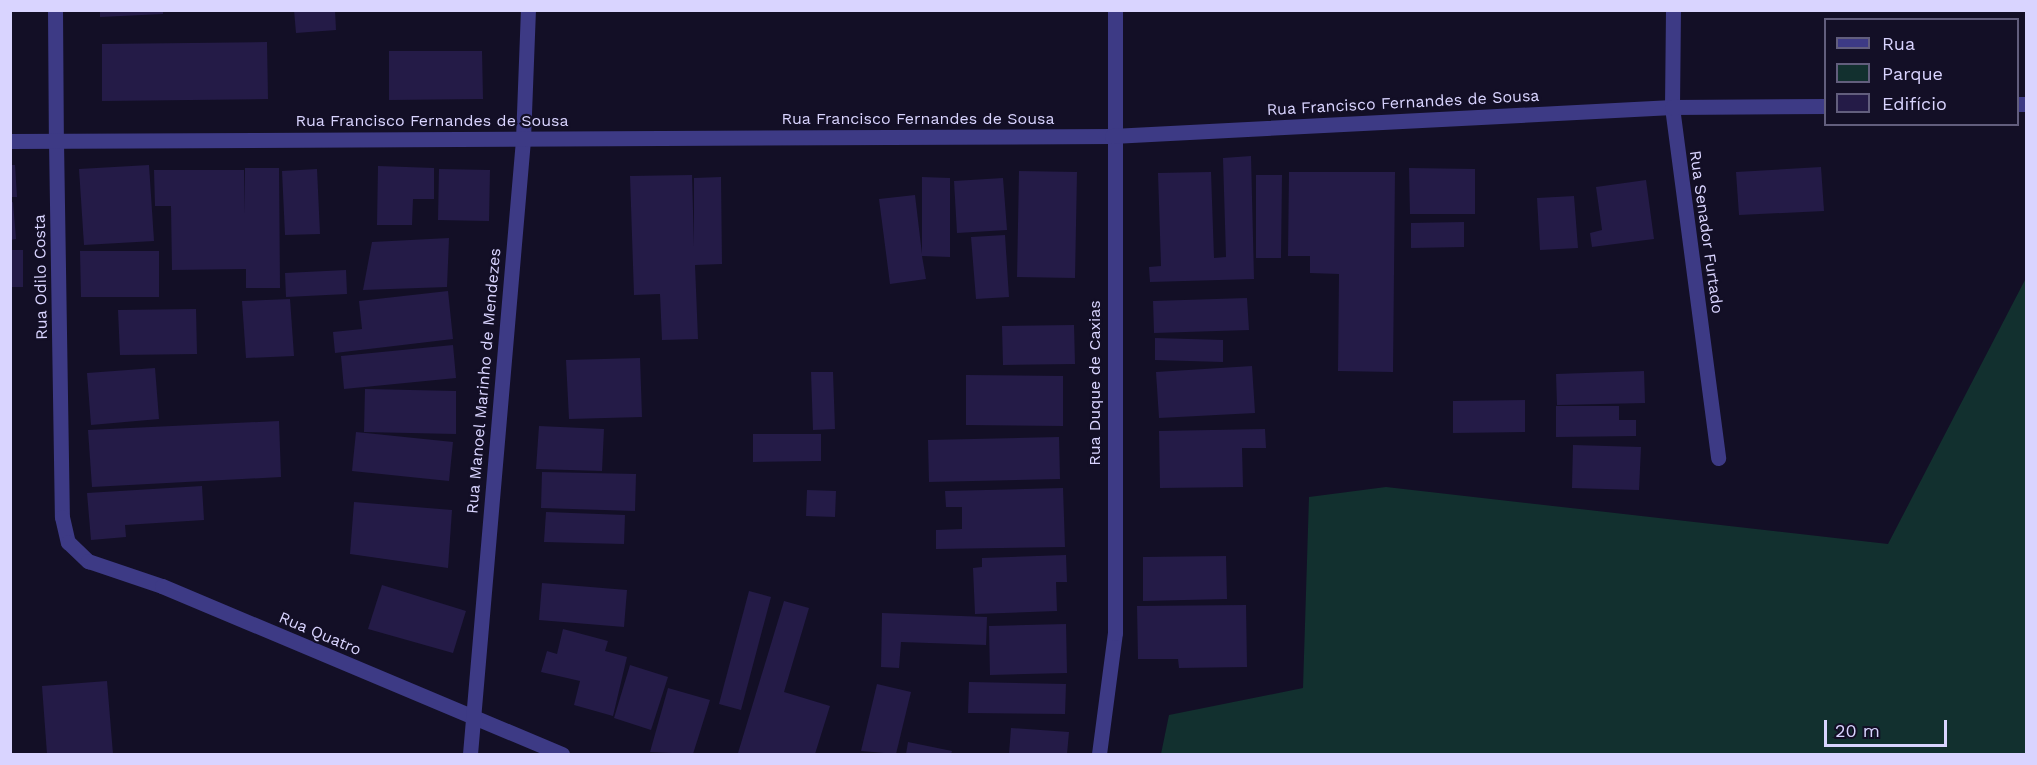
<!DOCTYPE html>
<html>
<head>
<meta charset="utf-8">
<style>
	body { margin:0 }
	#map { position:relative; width:2037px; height:765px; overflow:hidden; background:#130f26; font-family:"Work Sans",sans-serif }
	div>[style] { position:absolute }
	.green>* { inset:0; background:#12302f }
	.building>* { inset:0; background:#241b47 }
	.minor>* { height:15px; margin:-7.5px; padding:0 7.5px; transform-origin:7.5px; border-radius:7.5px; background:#3d3a85 }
	.tertiary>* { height:15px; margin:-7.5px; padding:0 7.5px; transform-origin:7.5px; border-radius:7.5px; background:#3d3a85 }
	span { translate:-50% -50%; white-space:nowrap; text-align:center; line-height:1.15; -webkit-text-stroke:4.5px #130f26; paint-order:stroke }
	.street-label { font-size:16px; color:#d9d4ff }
	.frame { position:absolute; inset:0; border:12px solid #d9d4ff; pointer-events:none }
	.legend { position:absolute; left:1824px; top:18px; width:195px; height:108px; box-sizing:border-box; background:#130f26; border:2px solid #625e7d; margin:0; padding:8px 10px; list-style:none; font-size:18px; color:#d9d4ff }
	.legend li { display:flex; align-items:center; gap:12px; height:30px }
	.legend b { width:30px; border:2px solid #625e7d }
	.scale { position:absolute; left:1824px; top:720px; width:123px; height:27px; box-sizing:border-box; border:3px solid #d9d4ff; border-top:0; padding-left:8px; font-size:18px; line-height:21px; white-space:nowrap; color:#d9d4ff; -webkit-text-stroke:4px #130f26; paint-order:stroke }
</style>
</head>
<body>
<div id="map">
	<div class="green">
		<div style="clip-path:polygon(2026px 278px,2026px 754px,1161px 754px,1169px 715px,1303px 688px,1309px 497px,1386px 487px,1888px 544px)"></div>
	</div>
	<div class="building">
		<div style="clip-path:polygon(100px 10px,163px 10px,163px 14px,100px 17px)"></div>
		<div style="clip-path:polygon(294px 10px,335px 10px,336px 30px,296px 33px)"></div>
		<div style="clip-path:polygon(267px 42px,268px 99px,102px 101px,102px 44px)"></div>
		<div style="clip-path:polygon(389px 51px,482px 51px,483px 99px,389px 100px)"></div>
		<div style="clip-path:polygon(1251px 156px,1254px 279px,1150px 282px,1149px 267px,1161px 266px,1158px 173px,1211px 172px,1214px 258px,1226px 257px,1223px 158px)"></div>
		<div style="clip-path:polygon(10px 165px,15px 165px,17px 197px,10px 197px)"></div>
		<div style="clip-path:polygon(149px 165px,154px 241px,84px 245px,79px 169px)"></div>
		<div style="clip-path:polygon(378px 166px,434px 168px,434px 199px,413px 199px,412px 225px,377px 225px)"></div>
		<div style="clip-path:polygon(1821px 167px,1824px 211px,1739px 215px,1736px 172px)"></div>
		<div style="clip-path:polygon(245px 168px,279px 168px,280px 288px,246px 288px,246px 269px,172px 270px,171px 206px,155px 206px,154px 170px,244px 170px,245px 214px)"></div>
		<div style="clip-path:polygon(1409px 168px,1475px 169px,1475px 214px,1410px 214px)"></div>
		<div style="clip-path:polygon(317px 169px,320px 234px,285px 235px,282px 171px)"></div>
		<div style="clip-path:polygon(439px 169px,490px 170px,489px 221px,438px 220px)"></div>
		<div style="clip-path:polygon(1019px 171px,1077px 172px,1075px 278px,1017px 277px)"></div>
		<div style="clip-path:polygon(1289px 172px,1395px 172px,1393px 372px,1338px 371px,1339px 274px,1310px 273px,1310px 256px,1288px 256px)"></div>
		<div style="clip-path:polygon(692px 175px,694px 247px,694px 178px,721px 177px,722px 264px,695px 265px,698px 339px,662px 340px,660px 294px,634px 295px,630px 176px)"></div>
		<div style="clip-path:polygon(1256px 175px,1282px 175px,1281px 258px,1256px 258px)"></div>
		<div style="clip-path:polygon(922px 177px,950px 178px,950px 257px,922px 256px,926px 279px,890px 284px,879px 199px,915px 195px,922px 254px)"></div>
		<div style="clip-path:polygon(1003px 178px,1007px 230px,957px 233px,954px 181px)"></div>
		<div style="clip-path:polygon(1646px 180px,1654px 239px,1592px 247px,1590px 233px,1602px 230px,1596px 187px)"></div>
		<div style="clip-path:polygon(1574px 196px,1578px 248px,1540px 250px,1537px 198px)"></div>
		<div style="clip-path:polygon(13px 202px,16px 239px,10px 240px,10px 203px)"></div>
		<div style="clip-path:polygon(1464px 222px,1464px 247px,1411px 248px,1411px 223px)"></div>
		<div style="clip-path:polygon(1005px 235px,1009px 297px,976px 299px,971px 237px)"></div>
		<div style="clip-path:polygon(449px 238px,447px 287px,363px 290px,372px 242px)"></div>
		<div style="clip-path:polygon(10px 250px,23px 250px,23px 287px,10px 287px)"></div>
		<div style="clip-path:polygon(80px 251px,159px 251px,159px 297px,81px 297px)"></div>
		<div style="clip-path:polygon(346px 270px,347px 294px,286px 297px,285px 273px)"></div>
		<div style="clip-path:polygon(448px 291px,453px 339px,335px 353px,333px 332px,362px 329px,359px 301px)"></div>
		<div style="clip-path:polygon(1247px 298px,1249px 330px,1154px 333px,1153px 301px)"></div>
		<div style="clip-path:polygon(290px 299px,294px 356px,246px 358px,242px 301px)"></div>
		<div style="clip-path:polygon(196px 309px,197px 354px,120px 355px,118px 310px)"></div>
		<div style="clip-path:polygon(1074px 325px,1075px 364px,1003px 365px,1002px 326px)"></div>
		<div style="clip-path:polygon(1155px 338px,1223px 340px,1223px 362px,1155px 360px)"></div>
		<div style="clip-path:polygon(453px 345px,456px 378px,344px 389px,341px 356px)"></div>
		<div style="clip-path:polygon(640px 358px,642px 417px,569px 419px,566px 360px)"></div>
		<div style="clip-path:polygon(1252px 366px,1255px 413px,1159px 418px,1156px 372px)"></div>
		<div style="clip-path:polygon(155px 368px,159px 419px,91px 425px,87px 373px)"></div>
		<div style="clip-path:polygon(1644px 371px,1645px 403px,1557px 405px,1556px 374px)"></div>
		<div style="clip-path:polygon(811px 372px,833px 372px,835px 429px,813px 430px)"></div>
		<div style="clip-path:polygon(966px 375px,1063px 376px,1063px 426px,966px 425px)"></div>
		<div style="clip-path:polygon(365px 389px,456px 391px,456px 434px,364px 432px)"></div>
		<div style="clip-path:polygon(1525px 400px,1525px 432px,1453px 433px,1453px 401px)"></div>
		<div style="clip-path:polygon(1556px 406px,1619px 406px,1619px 420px,1636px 420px,1636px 436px,1556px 437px)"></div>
		<div style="clip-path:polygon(279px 421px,281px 477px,92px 487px,88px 430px)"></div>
		<div style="clip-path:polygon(539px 426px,604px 429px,602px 471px,536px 469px)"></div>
		<div style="clip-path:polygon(1265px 429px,1266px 448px,1242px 448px,1243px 487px,1160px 488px,1159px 431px)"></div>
		<div style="clip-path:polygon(356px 432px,453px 442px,449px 481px,352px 471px)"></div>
		<div style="clip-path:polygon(753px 434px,821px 434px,821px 461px,753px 462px)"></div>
		<div style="clip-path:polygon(1059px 437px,1060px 479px,929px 482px,928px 440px)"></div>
		<div style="clip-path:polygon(1573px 445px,1641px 447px,1639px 490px,1572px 488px)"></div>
		<div style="clip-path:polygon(542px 472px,636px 474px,635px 511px,541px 508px)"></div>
		<div style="clip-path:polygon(202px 486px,204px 520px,125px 525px,126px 537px,91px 540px,87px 493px)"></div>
		<div style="clip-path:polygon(1063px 488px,1065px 547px,936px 549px,936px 530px,962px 529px,962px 507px,946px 507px,945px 491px)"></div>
		<div style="clip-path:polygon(807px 490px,836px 491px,835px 517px,806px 516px)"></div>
		<div style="clip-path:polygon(354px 502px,452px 510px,448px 568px,350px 554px)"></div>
		<div style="clip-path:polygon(546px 512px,625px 515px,624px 544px,544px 542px)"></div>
		<div style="clip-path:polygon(1066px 555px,1067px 582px,1056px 582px,1057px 611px,975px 614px,973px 568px,982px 567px,982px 558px)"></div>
		<div style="clip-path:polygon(1226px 556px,1227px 599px,1143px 601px,1143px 557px)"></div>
		<div style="clip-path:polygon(542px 583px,627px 590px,624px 627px,539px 620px)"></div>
		<div style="clip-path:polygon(382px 585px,466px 611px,453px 653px,368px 629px)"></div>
		<div style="clip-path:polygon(749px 591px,771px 597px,741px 710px,719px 704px)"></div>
		<div style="clip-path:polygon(784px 601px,809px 608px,784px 692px,830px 706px,815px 754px,744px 754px,738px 753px)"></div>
		<div style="clip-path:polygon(1246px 605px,1247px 667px,1179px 668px,1178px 659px,1138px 659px,1137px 606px)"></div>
		<div style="clip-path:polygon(882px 613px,987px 617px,986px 645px,901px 642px,899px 668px,881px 667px)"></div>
		<div style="clip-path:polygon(1066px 624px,1067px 673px,990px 675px,989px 626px)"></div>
		<div style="clip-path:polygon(563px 629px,608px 641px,605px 651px,627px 657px,613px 716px,574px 705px,580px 681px,541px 672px,547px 651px,557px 654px)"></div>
		<div style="clip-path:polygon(630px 665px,668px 677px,651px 730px,614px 718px)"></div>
		<div style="clip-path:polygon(107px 681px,113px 754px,47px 754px,42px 686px)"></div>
		<div style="clip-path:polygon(969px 682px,1066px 684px,1065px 714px,968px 713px)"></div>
		<div style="clip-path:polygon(877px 684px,911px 692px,896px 754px,861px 751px)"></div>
		<div style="clip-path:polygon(668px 688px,710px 700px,693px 754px,650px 752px)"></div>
		<div style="clip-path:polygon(1011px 728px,1069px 732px,1067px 754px,1009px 754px)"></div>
		<div style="clip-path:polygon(908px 742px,952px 751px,951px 754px,906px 754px)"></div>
	</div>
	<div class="minor">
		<div style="left:1673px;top:10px;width:97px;rotate:90.6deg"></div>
		<div style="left:1672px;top:107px;width:354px;rotate:82.5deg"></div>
		<div style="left:56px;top:141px;width:376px;rotate:89.1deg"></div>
		<div style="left:62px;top:517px;width:26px;rotate:77deg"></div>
		<div style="left:68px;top:542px;width:28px;rotate:44deg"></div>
		<div style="left:88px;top:561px;width:78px;rotate:18.7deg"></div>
		<div style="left:162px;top:586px;width:434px;rotate:22.8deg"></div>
		<div style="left:470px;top:754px;width:617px;rotate:-85.07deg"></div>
		<div style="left:523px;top:139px;width:129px;rotate:-87.8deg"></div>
		<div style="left:1099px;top:754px;width:122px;rotate:-82.5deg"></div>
		<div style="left:1115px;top:633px;width:623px;rotate:-90deg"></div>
	</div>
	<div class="tertiary">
		<div style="left:55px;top:10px;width:131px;rotate:89.6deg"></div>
		<div style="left:2018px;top:104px;width:8px"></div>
		<div style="left:10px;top:141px;width:1102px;rotate:-0.26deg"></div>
		<div style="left:1112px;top:136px;width:561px;rotate:-2.96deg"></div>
		<div style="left:1672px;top:107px;width:154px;rotate:-0.4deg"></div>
	</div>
	<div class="street-label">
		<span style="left:1403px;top:103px;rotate:-3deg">Rua Francisco Fernandes de Sousa</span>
		<span style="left:918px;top:119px">Rua Francisco Fernandes de Sousa</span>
		<span style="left:432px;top:121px">Rua Francisco Fernandes de Sousa</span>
		<span style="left:1706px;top:232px;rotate:82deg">Rua Senador Furtado</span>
		<span style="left:41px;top:277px;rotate:-91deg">Rua Odilo Costa</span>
		<span style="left:484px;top:381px;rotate:-85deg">Rua Manoel Marinho de Mendezes</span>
		<span style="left:1095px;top:383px;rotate:-90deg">Rua Duque de Caxias</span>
		<span style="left:320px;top:634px;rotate:23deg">Rua Quatro</span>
	</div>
	<div class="frame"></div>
	<ul class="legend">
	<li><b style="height:8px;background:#3d3a85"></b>Rua</li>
	<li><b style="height:16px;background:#12302f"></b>Parque</li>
	<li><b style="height:16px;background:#241b47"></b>Edifício</li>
	</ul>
	<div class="scale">20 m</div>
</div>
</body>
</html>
